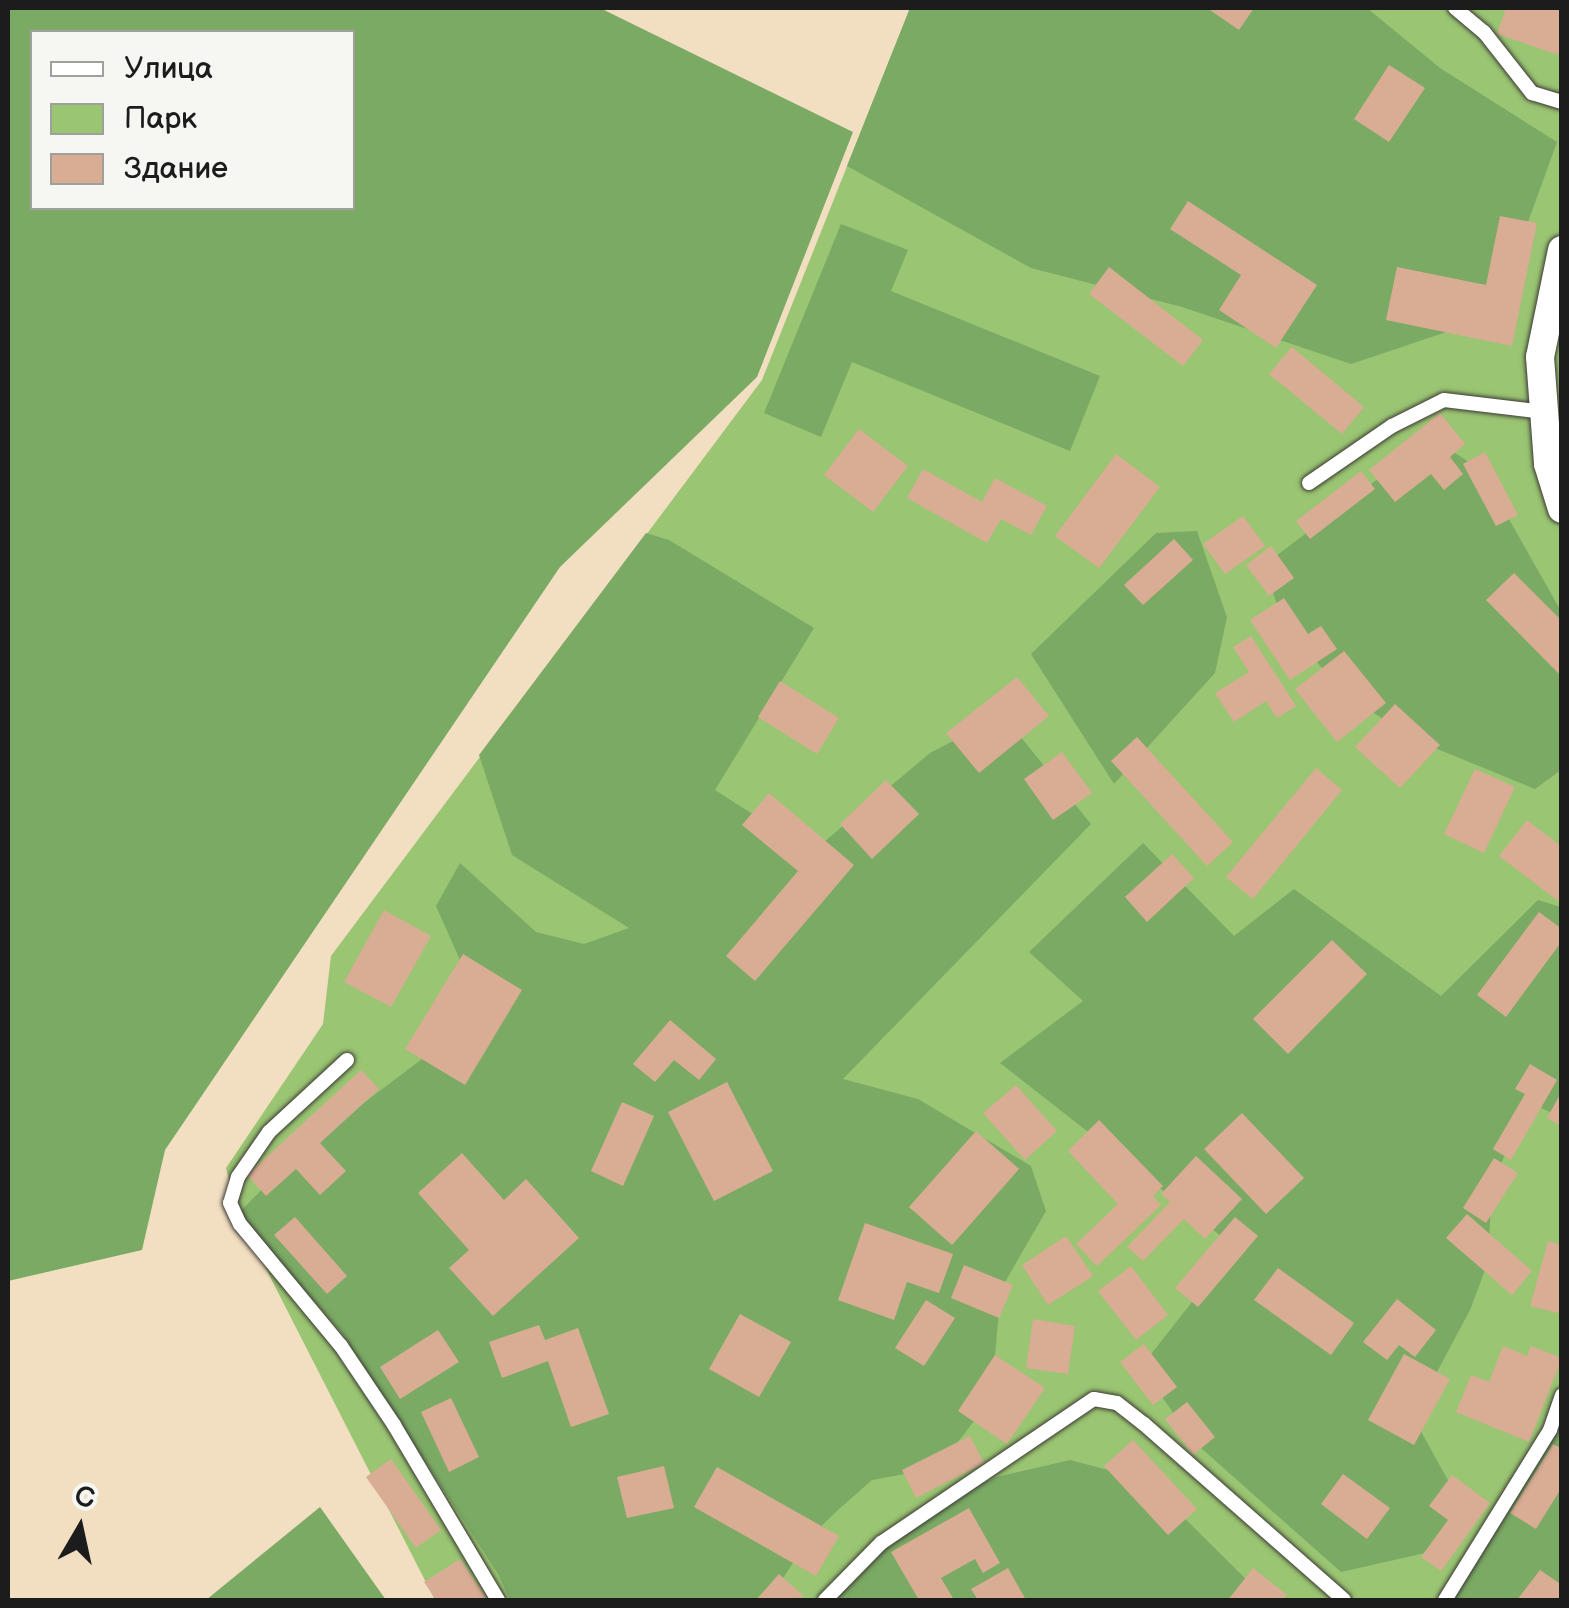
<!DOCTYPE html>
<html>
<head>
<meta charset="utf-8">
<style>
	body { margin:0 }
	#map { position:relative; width:1569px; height:1608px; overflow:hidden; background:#f2dec1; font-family:"Balsamiq Sans",sans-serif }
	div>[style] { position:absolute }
	.green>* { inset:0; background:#9ac572 }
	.forest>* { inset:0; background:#7baa64 }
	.building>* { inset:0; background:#d9ad94 }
	.roads { filter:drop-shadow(0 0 2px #3c3935) drop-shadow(0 0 2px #3c3935) }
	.lane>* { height:14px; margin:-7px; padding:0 7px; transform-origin:7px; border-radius:7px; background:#fff }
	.street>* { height:28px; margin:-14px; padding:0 14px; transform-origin:14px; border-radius:14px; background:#fff }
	span { translate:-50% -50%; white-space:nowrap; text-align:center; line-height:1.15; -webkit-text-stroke:10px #f6f6f2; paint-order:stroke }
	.frame { position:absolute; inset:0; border:10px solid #1c1c1c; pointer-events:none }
	.legend { position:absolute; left:30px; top:30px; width:325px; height:180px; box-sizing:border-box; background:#f6f6f2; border:2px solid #9f9f9c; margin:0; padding:12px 18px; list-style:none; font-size:30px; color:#1c1c1c }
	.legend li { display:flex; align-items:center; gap:20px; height:50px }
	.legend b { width:50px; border:2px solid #9f9f9c }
	.north { position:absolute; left:30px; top:1478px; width:100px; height:100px; -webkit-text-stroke:8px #f6f6f2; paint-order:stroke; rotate:9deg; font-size:28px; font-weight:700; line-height:40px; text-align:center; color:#1c1c1c }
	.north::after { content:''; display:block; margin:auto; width:35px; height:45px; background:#1c1c1c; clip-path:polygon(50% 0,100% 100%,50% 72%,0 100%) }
</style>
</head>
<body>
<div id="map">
	<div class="green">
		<div style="clip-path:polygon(910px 8px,1561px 8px,1561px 1600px,435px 1600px,238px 1214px,226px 1168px,323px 1024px,331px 956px,762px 380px)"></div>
	</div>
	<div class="forest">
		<div style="clip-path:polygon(evenodd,8px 8px,600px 8px,853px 132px,757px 377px,560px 567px,165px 1150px,142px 1250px,8px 1281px,8px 8px,352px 32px,352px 208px,32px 208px,32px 32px,352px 32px)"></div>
		<div style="clip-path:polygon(910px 8px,1367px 8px,1440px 68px,1557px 142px,1494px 316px,1351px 364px,1182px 307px,1031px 268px,847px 166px)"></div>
		<div style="clip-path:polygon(841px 224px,908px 250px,891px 291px,1100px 376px,1070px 451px,852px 362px,821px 437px,764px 413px)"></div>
		<div style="clip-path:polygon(1432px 438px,1481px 470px,1561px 611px,1561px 770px,1535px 789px,1413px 739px,1341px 691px,1282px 620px,1264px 565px)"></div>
		<div style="clip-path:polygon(1197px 531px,1227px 617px,1215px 673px,1114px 784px,1031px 654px,1156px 533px)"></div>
		<div style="clip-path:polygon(646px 533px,669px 540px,814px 628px,715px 790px,812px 852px,930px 753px,1003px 715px,1091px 824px,843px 1079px,918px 1099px,1031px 1166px,1046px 1211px,1001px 1289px,995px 1355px,984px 1408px,938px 1468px,872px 1480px,838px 1510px,809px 1538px,769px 1600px,510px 1600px,498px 1574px,342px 1333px,238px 1214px,294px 1156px,439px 1046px,475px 994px,436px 906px,460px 863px,536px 932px,584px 944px,629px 928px,512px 855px,479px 755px)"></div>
		<div style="clip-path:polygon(1143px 843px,1234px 936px,1294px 889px,1441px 996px,1538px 900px,1561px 907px,1561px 1117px,1530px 1103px,1492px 1182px,1488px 1262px,1470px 1310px,1413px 1417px,1455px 1493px,1443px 1549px,1341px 1572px,1193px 1441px,1141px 1367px,1235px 1247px,1000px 1063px,1083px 1001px,1029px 952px)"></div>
		<div style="clip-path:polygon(1561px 1401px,1561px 1600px,1445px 1600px)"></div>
		<div style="clip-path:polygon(1070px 1460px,1146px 1480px,1267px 1600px,828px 1600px,906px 1521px,996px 1477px)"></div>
		<div style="clip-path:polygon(320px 1507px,386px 1600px,206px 1600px)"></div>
	</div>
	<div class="building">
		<div style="clip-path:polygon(1207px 8px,1254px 8px,1239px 30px)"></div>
		<div style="clip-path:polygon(1506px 8px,1562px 8px,1562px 56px,1497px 34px)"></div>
		<div style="clip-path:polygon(1389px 65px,1425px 88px,1389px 142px,1354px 119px)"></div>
		<div style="clip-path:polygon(1188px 201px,1317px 285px,1276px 348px,1219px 310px,1241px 275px,1170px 229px)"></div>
		<div style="clip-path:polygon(1500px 216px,1537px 223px,1512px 346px,1386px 320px,1397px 267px,1486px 285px)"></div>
		<div style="clip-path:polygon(1109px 267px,1203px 340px,1183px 366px,1089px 294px)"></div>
		<div style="clip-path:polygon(1292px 347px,1364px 407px,1342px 434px,1269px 374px)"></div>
		<div style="clip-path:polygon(1440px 413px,1465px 444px,1450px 457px,1463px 474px,1444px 490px,1431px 474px,1395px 502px,1369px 470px)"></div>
		<div style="clip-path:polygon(859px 429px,908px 466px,873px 512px,824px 475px)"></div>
		<div style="clip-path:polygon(1485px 452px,1518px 515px,1496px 526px,1463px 464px)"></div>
		<div style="clip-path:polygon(1116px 454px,1160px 487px,1099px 568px,1055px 536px)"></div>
		<div style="clip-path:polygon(923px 469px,982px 502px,995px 478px,1047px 506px,1031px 535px,1001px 519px,987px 543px,907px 498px)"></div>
		<div style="clip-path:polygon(1361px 471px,1375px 489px,1310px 539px,1296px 521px)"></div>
		<div style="clip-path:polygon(1243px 516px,1265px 546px,1225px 574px,1203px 544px)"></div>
		<div style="clip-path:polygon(1174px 539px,1193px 560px,1143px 605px,1124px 585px)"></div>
		<div style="clip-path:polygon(1271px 546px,1294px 578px,1269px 596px,1246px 565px)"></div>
		<div style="clip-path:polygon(1514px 573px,1562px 621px,1562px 677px,1486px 600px)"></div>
		<div style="clip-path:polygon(1284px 598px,1308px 634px,1321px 626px,1337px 649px,1290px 680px,1250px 620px)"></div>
		<div style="clip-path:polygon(1251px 636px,1296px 706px,1277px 718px,1266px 701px,1234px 722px,1215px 693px,1249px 672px,1233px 647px)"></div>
		<div style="clip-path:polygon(1344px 651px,1386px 703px,1337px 742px,1295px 689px)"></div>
		<div style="clip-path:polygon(1017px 677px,1049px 716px,979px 773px,946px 733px)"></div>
		<div style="clip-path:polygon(780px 681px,839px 718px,817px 754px,758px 717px)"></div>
		<div style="clip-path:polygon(1395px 704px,1440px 745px,1400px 788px,1355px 747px)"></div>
		<div style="clip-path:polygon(1137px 737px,1233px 842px,1207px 866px,1111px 761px)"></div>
		<div style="clip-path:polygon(1062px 752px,1092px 793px,1053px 820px,1024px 779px)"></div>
		<div style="clip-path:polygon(1316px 768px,1342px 790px,1253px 899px,1226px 877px)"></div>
		<div style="clip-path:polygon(1475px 769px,1515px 787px,1484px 853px,1444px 834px)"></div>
		<div style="clip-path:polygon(886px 780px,919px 814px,872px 859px,840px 824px)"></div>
		<div style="clip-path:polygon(769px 793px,854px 865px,755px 981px,726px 956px,798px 871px,742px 825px)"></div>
		<div style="clip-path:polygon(1527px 820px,1562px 847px,1562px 904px,1499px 856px)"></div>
		<div style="clip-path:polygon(1172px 854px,1194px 878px,1147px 922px,1125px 897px)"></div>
		<div style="clip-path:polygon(384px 910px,431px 936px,391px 1007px,344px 982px)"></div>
		<div style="clip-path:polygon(1539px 912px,1562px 929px,1562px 941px,1506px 1017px,1477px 995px)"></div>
		<div style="clip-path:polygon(1332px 940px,1367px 974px,1288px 1054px,1253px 1019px)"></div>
		<div style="clip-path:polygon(463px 954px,522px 990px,465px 1085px,405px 1049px)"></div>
		<div style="clip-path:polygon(670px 1020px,716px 1059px,699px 1080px,674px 1060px,655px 1082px,633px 1064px)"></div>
		<div style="clip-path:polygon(1530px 1064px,1557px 1080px,1511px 1160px,1493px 1149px,1525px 1094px,1515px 1089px)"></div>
		<div style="clip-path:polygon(361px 1070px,379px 1089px,320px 1143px,346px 1171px,320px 1195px,296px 1169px,266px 1196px,247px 1175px)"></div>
		<div style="clip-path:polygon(727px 1082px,773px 1171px,714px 1201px,668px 1112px)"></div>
		<div style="clip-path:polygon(1016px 1085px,1057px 1131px,1025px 1160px,983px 1113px)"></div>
		<div style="clip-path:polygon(1562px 1091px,1562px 1126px,1547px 1118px)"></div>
		<div style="clip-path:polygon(622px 1102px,654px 1116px,623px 1186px,591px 1171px)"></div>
		<div style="clip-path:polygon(1242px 1113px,1304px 1178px,1266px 1214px,1204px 1149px)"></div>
		<div style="clip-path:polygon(1099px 1120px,1163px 1186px,1153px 1196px,1161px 1205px,1097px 1266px,1076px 1244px,1118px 1204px,1068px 1151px)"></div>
		<div style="clip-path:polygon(976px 1131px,1019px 1169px,952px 1245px,909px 1207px)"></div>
		<div style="clip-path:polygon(462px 1153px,504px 1200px,526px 1179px,579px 1238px,493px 1316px,449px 1268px,469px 1250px,418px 1193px)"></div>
		<div style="clip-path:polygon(1196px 1156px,1242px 1199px,1205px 1239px,1184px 1219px,1143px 1261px,1127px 1247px,1170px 1202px,1161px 1194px)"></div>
		<div style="clip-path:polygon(1494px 1158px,1518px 1173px,1486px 1223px,1463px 1208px)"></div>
		<div style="clip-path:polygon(1467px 1214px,1532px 1271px,1512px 1295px,1446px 1238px)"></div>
		<div style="clip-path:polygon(295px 1217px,347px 1276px,327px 1294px,274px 1235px)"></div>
		<div style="clip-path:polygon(1235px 1217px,1258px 1236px,1198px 1307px,1175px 1288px)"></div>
		<div style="clip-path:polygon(865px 1223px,953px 1254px,939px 1293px,907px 1282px,894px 1320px,838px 1300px)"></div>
		<div style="clip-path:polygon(1066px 1236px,1093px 1276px,1048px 1305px,1022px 1265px)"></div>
		<div style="clip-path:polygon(1548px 1241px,1562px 1245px,1562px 1314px,1530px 1306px)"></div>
		<div style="clip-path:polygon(964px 1265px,1013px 1285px,999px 1318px,951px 1298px)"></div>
		<div style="clip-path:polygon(1131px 1266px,1168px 1315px,1136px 1340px,1098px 1291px)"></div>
		<div style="clip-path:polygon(1278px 1268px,1354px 1323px,1331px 1355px,1254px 1300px)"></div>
		<div style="clip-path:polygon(1397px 1299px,1436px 1330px,1415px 1357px,1399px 1345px,1387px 1360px,1363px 1342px)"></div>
		<div style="clip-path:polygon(926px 1300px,955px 1318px,924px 1366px,895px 1348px)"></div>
		<div style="clip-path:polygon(740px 1314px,791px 1342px,759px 1397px,709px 1369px)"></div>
		<div style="clip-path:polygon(1033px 1319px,1075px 1326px,1068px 1374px,1026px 1368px)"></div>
		<div style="clip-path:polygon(539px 1325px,545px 1340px,578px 1328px,609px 1414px,571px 1427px,548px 1361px,502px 1378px,489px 1342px)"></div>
		<div style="clip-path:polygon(438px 1330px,459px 1362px,400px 1399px,380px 1367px)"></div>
		<div style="clip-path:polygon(1144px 1344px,1177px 1387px,1153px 1405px,1120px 1362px)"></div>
		<div style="clip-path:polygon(1503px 1346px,1527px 1356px,1531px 1346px,1562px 1358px,1529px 1442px,1456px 1412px,1471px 1375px,1489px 1382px)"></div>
		<div style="clip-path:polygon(1404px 1354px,1450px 1379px,1414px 1445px,1368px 1420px)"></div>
		<div style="clip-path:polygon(995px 1355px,1045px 1388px,1007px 1444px,958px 1411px)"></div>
		<div style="clip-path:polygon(451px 1398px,479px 1457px,449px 1472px,421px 1412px)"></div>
		<div style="clip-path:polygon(1187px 1402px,1215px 1437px,1193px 1455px,1165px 1419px)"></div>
		<div style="clip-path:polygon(970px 1436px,984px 1463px,916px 1498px,902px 1470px)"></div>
		<div style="clip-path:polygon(1133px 1440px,1197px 1509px,1168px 1535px,1104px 1466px)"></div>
		<div style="clip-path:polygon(1553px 1444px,1562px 1449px,1562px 1487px,1536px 1529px,1510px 1513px)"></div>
		<div style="clip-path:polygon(391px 1459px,441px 1530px,416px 1548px,366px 1477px)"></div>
		<div style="clip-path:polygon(664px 1466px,674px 1508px,627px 1518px,617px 1477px)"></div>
		<div style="clip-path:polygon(717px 1467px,839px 1536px,816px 1576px,694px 1507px)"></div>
		<div style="clip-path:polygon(1343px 1474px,1390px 1508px,1367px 1539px,1321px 1504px)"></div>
		<div style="clip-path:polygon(1452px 1475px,1490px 1503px,1441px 1571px,1421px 1557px,1448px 1520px,1429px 1506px)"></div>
		<div style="clip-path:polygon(969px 1508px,1000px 1563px,983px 1573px,975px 1559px,941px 1578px,954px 1600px,919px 1600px,891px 1552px)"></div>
		<div style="clip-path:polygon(460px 1559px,488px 1600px,436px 1600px,424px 1582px)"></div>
		<div style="clip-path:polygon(1008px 1568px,1026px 1600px,978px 1600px,971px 1589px)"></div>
		<div style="clip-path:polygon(1253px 1568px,1287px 1595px,1282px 1600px,1228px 1600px)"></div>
		<div style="clip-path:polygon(1540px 1570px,1562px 1585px,1562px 1600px,1517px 1600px)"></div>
		<div style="clip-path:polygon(779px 1574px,805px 1597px,756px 1600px)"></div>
	</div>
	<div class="roads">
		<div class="lane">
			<div style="left:1455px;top:8px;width:38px;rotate:40deg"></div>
			<div style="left:1484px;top:32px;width:78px;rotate:51.8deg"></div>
			<div style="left:1532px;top:93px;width:31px;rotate:17deg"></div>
			<div style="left:1309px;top:483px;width:101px;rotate:-34.5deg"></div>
			<div style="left:1392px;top:426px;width:58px;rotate:-26.6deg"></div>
			<div style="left:1444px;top:400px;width:101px;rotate:6.8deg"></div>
			<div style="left:347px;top:1060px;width:106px;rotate:137.3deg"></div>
			<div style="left:269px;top:1132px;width:55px;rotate:124.6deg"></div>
			<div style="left:238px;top:1177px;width:27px;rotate:107deg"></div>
			<div style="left:230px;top:1203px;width:23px;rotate:65deg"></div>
			<div style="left:240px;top:1224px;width:158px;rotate:50.4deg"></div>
			<div style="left:341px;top:1346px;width:95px;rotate:56.1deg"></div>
			<div style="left:394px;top:1425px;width:204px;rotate:59.3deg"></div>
			<div style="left:825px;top:1600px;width:80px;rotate:-45.5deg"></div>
			<div style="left:881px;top:1543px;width:257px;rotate:-34.1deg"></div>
			<div style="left:1094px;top:1399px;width:23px;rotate:10deg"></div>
			<div style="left:1117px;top:1403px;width:34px;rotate:38deg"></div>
			<div style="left:1144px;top:1424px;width:266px;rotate:41.3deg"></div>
			<div style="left:1445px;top:1600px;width:200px;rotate:-58.3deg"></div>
			<div style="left:1550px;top:1430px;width:37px;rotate:-71deg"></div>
		</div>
		<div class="street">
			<div style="left:1562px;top:250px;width:109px;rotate:101.6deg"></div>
			<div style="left:1540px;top:357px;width:107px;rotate:85.7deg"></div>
			<div style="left:1548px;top:464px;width:47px;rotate:72.7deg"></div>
		</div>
	</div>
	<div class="frame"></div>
	<ul class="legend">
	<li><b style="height:12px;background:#fff"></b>Улица</li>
	<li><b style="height:28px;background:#9ac572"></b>Парк</li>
	<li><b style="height:28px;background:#d9ad94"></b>Здание</li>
	</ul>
	<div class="north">С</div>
</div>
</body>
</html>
